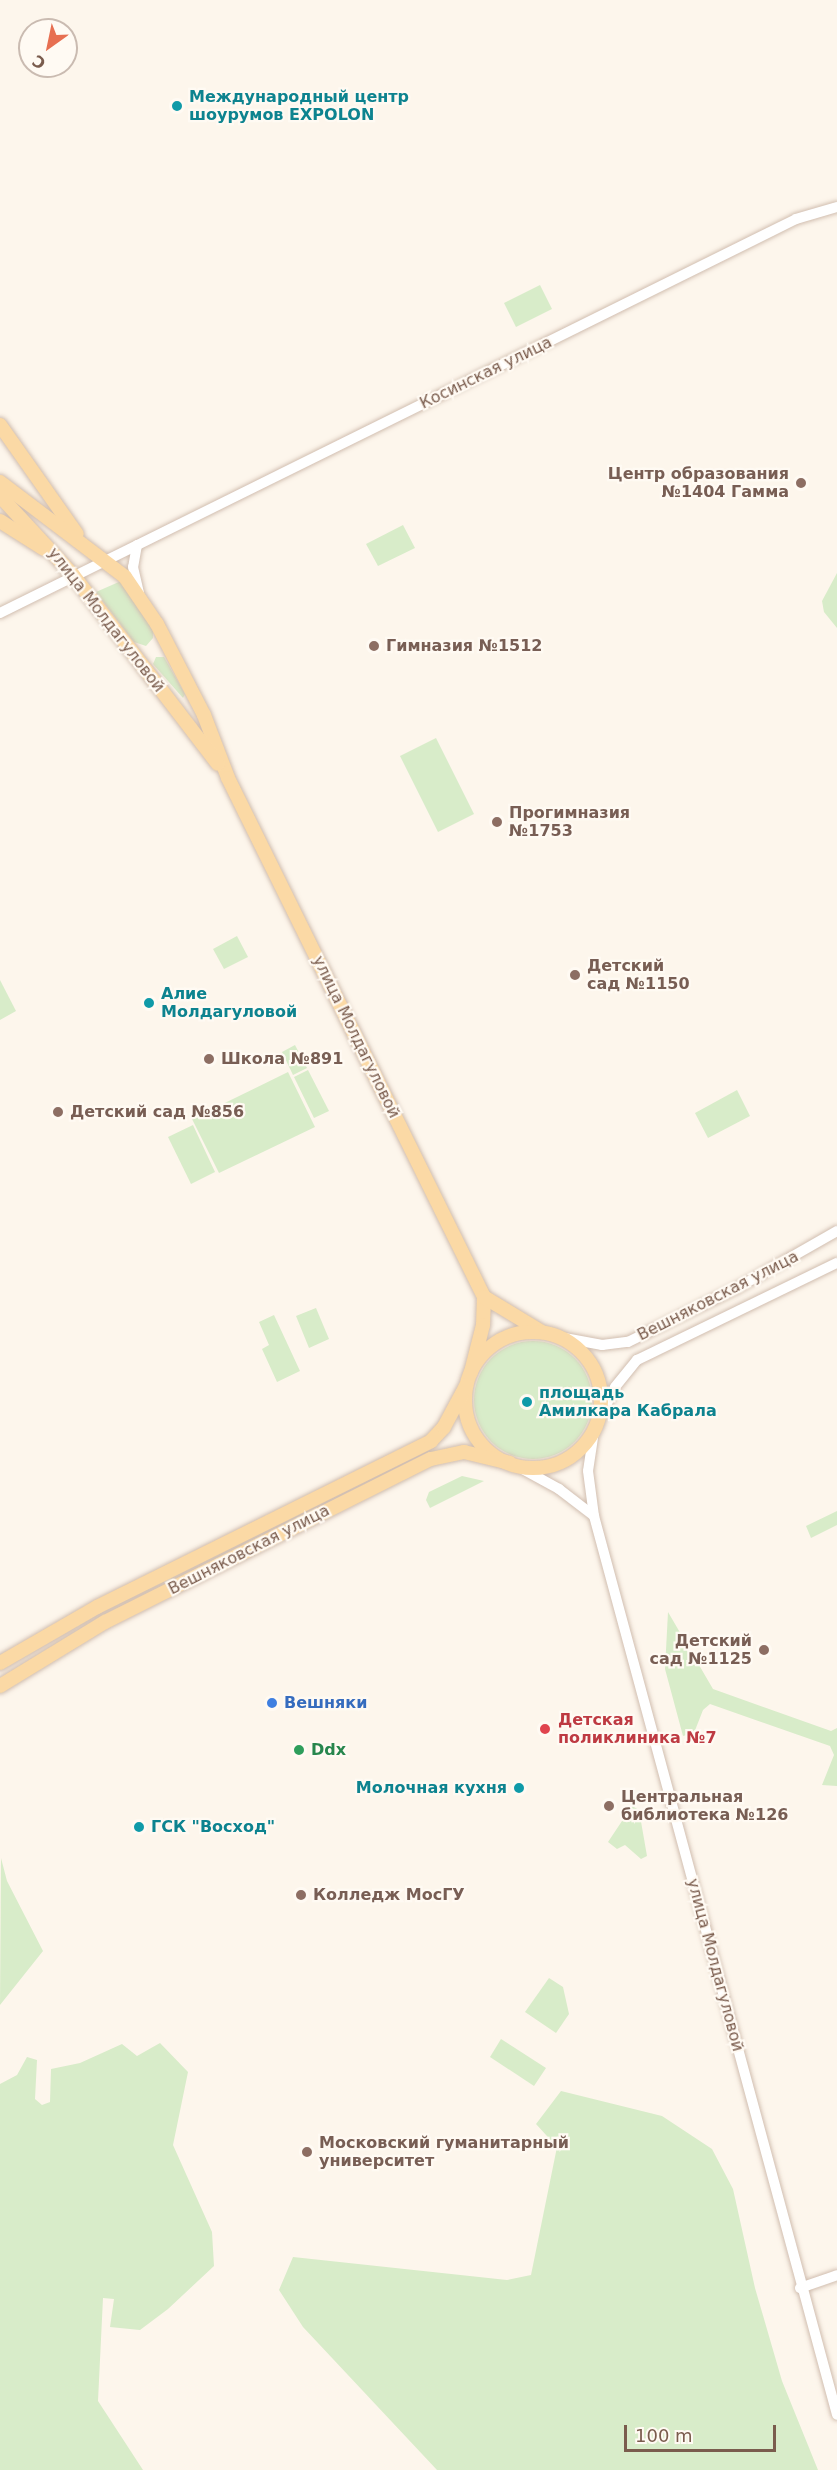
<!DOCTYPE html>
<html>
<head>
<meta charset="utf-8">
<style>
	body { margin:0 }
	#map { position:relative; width:837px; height:2470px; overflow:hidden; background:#fdf6ec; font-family:"DejaVu Sans",sans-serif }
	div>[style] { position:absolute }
	.green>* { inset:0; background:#d8ecc9 }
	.round { border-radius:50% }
	.roads { filter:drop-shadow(0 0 2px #d1beb0) drop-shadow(0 0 2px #d1beb0) }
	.minor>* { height:10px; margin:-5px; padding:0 5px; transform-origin:5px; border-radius:5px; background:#fff }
	.major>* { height:14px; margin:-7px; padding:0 7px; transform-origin:7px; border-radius:7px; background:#fbd9a5 }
	.major>.ring { margin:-7px; padding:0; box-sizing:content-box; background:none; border:14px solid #fbd9a5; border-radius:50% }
	.dots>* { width:16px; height:16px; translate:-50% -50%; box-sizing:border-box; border:3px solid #fffaf3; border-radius:50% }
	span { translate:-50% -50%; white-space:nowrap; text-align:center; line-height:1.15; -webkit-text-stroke:4.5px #fffaf3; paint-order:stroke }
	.culture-label { font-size:16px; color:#0d838f; font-weight:700 }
	.left { translate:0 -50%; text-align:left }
	.right { translate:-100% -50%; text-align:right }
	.street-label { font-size:16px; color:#7a5c4d }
	.education-label { font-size:16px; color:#785e54; font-weight:700 }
	.shop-label { font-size:16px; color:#366cbe; font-weight:700 }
	.health-label { font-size:16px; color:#be3a42; font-weight:700 }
	.leisure-label { font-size:16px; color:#27864d; font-weight:700 }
	.north { position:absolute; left:18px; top:18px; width:60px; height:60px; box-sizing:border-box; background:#fffaf3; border:2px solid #cabbb1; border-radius:50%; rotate:213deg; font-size:16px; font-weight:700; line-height:24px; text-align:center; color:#7a5c4d }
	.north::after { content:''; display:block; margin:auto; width:21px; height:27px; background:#e76f51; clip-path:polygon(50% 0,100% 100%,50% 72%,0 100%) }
	.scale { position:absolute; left:624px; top:2425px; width:152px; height:27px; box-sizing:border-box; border:3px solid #7a5c4d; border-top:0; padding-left:8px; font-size:18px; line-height:21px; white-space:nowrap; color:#7a5c4d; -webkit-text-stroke:4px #fffaf3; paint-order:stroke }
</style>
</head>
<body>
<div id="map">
	<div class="green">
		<div style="clip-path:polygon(540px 285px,552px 309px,516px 327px,504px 303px)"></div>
		<div style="clip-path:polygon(403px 525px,415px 548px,378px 566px,366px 544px)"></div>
		<div style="clip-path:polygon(837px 573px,837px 628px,824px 612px,822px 601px)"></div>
		<div style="clip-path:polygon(121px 581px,153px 631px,153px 638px,146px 646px,134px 642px,96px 592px)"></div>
		<div style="clip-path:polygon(156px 657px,164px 657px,185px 694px,183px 698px,153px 664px)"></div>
		<div style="clip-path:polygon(436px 738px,474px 814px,438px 832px,400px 756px)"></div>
		<div style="clip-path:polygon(237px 936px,248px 957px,224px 969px,213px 949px)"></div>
		<div style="clip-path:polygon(0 980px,16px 1011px,0 1020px)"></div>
		<div style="clip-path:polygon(295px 1045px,307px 1068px,293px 1075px,282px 1052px)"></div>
		<div style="clip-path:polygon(308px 1070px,329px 1111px,314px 1118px,294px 1077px)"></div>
		<div style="clip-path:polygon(288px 1072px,315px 1127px,219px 1173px,192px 1119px)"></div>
		<div style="clip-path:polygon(737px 1090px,750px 1116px,708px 1138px,695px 1113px)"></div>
		<div style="clip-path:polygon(193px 1125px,215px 1172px,191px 1184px,168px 1137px)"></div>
		<div style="clip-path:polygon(316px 1308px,329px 1339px,309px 1348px,296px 1316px)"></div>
		<div style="clip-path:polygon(274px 1315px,300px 1371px,277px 1382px,262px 1349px,269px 1345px,259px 1322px)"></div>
		<div class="round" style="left:474px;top:1341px;width:118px;height:118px"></div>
		<div style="clip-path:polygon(462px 1476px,484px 1481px,430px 1508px,426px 1500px,429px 1492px)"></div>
		<div style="clip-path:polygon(837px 1511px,837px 1525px,811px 1538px,806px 1526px)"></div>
		<div style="clip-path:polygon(668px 1612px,713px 1689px,831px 1731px,837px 1728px,837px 1786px,822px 1785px,834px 1755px,830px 1746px,710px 1704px,703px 1710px,694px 1733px,683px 1736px,665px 1669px)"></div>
		<div style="clip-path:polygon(632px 1806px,639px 1810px,647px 1856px,641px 1859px,625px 1845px,617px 1849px,608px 1842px)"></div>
		<div style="clip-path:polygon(1px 1858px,7px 1881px,43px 1951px,0 2005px)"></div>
		<div style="clip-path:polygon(549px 1978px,563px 1987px,569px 2014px,556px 2033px,525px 2012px)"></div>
		<div style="clip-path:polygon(501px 2039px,546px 2068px,534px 2086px,490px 2057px)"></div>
		<div style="clip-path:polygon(160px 2043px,188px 2072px,173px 2145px,212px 2232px,214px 2266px,168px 2309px,140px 2330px,110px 2327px,114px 2299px,103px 2298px,98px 2401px,143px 2470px,0 2470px,0 2084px,17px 2075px,27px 2057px,37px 2060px,35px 2099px,42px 2105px,50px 2102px,51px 2069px,80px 2063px,122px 2044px,137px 2056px)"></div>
		<div style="clip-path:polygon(561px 2091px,662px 2116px,712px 2149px,733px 2189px,755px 2288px,782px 2381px,818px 2470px,437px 2470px,303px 2327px,279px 2290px,293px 2257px,507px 2280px,531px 2275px,557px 2147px,536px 2124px)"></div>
	</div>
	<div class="roads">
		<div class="minor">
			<div style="left:137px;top:545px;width:22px;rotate:100deg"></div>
			<div style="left:133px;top:567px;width:28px;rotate:77deg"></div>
			<div style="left:0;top:613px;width:888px;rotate:-26.33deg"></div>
			<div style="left:796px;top:219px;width:43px;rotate:-16.3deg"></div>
			<div style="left:559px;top:1337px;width:44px;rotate:10.5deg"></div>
			<div style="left:602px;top:1345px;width:26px;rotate:-7deg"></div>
			<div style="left:628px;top:1342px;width:122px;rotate:-26.4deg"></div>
			<div style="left:737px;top:1288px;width:115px;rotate:-29.7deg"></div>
			<div style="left:599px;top:1419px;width:36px;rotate:-63deg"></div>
			<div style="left:615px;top:1387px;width:35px;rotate:-51deg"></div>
			<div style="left:637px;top:1360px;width:222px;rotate:-25.9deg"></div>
			<div style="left:594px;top:1431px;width:40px;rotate:98.5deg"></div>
			<div style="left:588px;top:1471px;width:45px;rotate:82.4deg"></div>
			<div style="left:594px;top:1516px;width:931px;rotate:74.87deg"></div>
			<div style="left:519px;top:1467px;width:46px;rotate:28.8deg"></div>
			<div style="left:559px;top:1489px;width:44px;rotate:37.6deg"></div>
			<div style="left:800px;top:2288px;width:39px;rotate:-19deg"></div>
		</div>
		<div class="major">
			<div style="left:0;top:425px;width:133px;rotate:54.8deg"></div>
			<div style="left:0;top:482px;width:157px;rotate:37.2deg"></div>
			<div style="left:125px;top:577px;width:57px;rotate:55.8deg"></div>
			<div style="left:157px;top:624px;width:102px;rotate:62.7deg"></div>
			<div style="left:204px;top:715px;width:67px;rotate:69.1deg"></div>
			<div style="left:228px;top:778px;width:579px;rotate:63.74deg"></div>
			<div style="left:484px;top:1297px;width:28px;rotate:92deg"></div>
			<div style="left:483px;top:1325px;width:49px;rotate:104.3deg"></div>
			<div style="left:0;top:496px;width:108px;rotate:47.3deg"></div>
			<div style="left:73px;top:575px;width:238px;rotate:52.5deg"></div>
			<div style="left:0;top:521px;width:52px;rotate:32.5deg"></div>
			<div style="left:484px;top:1297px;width:68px;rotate:31.1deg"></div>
			<div class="ring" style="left:465px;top:1332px;width:122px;height:122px"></div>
			<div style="left:0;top:1663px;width:112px;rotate:-30deg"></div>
			<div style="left:97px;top:1607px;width:373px;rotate:-26.4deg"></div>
			<div style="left:431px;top:1441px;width:19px;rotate:-47deg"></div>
			<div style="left:444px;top:1427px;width:47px;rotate:-61.8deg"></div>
			<div style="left:0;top:1686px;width:123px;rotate:-31.4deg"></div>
			<div style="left:105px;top:1622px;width:364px;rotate:-26.6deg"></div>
			<div style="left:431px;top:1459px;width:34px;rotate:-12deg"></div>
			<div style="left:464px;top:1452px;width:47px;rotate:13.4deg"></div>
		</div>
	</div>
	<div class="dots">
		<div style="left:177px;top:106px;background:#0f9aa8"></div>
		<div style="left:801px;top:483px;background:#8d6e63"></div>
		<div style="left:374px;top:646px;background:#8d6e63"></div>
		<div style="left:497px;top:822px;background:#8d6e63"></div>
		<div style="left:575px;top:975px;background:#8d6e63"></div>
		<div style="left:149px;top:1003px;background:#0f9aa8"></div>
		<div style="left:209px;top:1059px;background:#8d6e63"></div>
		<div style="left:58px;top:1112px;background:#8d6e63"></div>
		<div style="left:527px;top:1402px;background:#0f9aa8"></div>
		<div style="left:764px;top:1650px;background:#8d6e63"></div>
		<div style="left:272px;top:1703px;background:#3f7fe0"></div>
		<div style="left:545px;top:1729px;background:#e0444e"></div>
		<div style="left:299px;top:1750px;background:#2e9e5b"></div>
		<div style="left:519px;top:1788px;background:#0f9aa8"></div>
		<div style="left:609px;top:1806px;background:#8d6e63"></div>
		<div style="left:139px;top:1827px;background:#0f9aa8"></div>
		<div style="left:301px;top:1895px;background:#8d6e63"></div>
		<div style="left:307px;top:2152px;background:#8d6e63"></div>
	</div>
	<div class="culture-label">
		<span class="left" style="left:189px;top:106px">Международный центр<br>шоурумов EXPOLON</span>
		<span class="left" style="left:161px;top:1003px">Алие<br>Молдагуловой</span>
		<span class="left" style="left:539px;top:1402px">площадь<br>Амилкара Кабрала</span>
		<span class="right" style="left:507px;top:1788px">Молочная кухня</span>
		<span class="left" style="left:151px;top:1827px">ГСК "Восход"</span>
	</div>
	<div class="street-label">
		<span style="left:486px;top:373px;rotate:-26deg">Косинская улица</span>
		<span style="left:106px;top:620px;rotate:52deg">улица Молдагуловой</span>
		<span style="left:356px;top:1037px;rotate:64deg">улица Молдагуловой</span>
		<span style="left:718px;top:1296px;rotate:-27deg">Вешняковская улица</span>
		<span style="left:249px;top:1550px;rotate:-27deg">Вешняковская улица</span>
		<span style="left:715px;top:1965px;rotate:75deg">улица Молдагуловой</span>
	</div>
	<div class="education-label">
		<span class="right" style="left:789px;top:483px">Центр образования<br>№1404 Гамма</span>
		<span class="left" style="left:386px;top:646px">Гимназия №1512</span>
		<span class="left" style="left:509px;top:822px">Прогимназия<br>№1753</span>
		<span class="left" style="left:587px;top:975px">Детский<br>сад №1150</span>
		<span class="left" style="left:221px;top:1059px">Школа №891</span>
		<span class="left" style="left:70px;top:1112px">Детский сад №856</span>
		<span class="right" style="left:752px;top:1650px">Детский<br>сад №1125</span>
		<span class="left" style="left:621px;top:1806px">Центральная<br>библиотека №126</span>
		<span class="left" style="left:313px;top:1895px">Колледж МосГУ</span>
		<span class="left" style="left:319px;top:2152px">Московский гуманитарный<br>университет</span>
	</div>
	<div class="shop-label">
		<span class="left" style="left:284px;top:1703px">Вешняки</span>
	</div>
	<div class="health-label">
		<span class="left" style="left:558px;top:1729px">Детская<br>поликлиника №7</span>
	</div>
	<div class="leisure-label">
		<span class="left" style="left:311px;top:1750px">Ddx</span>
	</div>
	<div class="north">С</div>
	<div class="scale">100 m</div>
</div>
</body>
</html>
